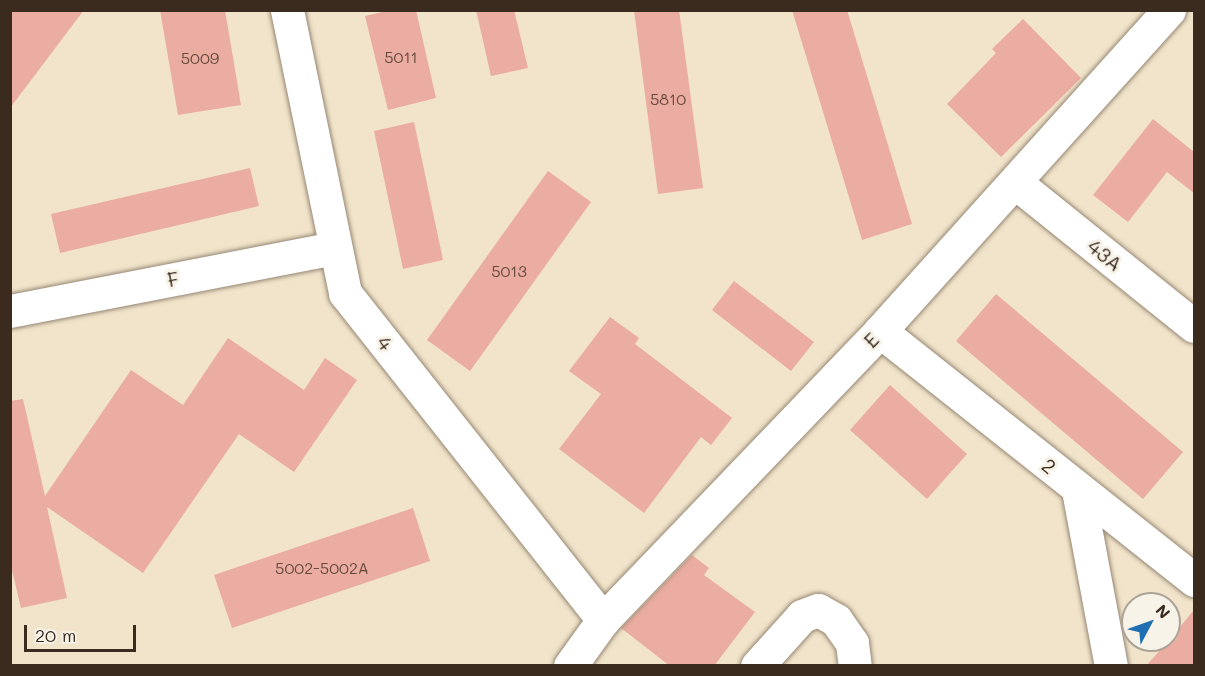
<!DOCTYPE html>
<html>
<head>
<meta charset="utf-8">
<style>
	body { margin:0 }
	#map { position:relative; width:1205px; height:676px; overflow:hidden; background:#f1e4ca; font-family:Mali,sans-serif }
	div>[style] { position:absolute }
	.building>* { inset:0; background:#ebaca1 }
	.roads { filter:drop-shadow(0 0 2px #968774) drop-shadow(0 0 2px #968774) }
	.minor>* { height:33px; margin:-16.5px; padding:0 16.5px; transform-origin:16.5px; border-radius:16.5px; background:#fff }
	span { translate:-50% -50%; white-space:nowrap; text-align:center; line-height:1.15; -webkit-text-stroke:6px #f7f3e8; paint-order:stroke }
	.number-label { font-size:16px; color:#674a3f }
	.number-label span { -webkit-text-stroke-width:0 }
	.street-label { font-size:20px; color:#3b2a1e }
	.frame { position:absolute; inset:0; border:12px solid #3b2a1e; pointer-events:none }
	.north { position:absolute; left:1121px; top:592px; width:60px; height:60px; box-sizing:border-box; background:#f7f3e8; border:2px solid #aca397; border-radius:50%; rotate:49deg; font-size:16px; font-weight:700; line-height:24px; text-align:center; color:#3b2a1e }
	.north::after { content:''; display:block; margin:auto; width:21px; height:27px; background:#1f6fb2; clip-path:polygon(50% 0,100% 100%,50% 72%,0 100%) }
	.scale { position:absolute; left:24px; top:625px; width:112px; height:27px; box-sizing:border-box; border:3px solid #3b2a1e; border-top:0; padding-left:8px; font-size:18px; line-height:21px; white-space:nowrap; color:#3b2a1e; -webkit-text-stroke:4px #f7f3e8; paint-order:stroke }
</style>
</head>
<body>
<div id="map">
	<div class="building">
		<div style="clip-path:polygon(10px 10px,84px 10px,10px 108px)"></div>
		<div style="clip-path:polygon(160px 10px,225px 10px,241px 105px,178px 115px)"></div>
		<div style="clip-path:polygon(391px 10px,416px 10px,436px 98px,388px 110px,365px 16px)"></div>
		<div style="clip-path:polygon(476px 10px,514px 10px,528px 68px,491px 76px)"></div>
		<div style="clip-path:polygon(634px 10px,679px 10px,703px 188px,658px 194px)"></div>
		<div style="clip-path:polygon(792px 10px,847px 10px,912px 224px,862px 240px)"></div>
		<div style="clip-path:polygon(1023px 19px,1081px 78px,1001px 157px,947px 104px,996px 53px,992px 49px)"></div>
		<div style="clip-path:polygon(1153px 119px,1194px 152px,1194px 193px,1167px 172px,1128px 222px,1093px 195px)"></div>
		<div style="clip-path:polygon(414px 122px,443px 260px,403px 269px,374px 131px)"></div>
		<div style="clip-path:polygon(250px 168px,259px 206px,60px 253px,51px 214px)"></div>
		<div style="clip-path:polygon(548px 171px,591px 202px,470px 371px,427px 340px)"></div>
		<div style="clip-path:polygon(734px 281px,814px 342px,791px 371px,712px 310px)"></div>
		<div style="clip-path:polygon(996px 294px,1183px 452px,1143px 499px,956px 341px)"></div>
		<div style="clip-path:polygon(610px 317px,639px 338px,635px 344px,732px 418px,711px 445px,701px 437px,644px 513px,559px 449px,601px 394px,569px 371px)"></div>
		<div style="clip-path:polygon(228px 338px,304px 390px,325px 358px,357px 380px,294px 472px,239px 434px,143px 573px,47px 507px,67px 598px,21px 608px,10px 562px,10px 401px,23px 399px,45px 496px,131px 370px,183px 405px)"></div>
		<div style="clip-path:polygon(890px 385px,967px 454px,927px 499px,850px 430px)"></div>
		<div style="clip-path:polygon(413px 508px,430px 561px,232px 628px,214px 575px)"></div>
		<div style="clip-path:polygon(692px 555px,709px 568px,704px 575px,755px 612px,714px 666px,670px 666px,621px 628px)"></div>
		<div style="clip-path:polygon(1194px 610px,1194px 666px,1146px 666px,1169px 640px)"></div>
	</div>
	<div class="roads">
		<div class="minor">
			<div style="left:287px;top:10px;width:289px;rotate:78.4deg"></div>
			<div style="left:345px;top:293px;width:417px;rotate:51.7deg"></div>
			<div style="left:1016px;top:183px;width:228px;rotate:38.8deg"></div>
			<div style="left:10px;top:311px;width:331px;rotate:-11deg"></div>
			<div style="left:880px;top:331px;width:401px;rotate:38.4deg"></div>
			<div style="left:1078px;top:490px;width:179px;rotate:79.4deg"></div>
			<div style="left:570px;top:666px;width:57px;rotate:-54.3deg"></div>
			<div style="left:603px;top:620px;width:400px;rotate:-46.2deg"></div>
			<div style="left:880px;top:331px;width:432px;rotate:-48deg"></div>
			<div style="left:757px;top:666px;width:67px;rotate:-48deg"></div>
			<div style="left:802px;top:616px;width:17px;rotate:-21deg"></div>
			<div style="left:818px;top:610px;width:21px;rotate:29deg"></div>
			<div style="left:836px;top:620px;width:28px;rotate:55deg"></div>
			<div style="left:852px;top:643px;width:23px;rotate:83deg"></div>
		</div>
	</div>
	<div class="number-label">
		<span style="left:401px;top:57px">5011</span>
		<span style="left:200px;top:58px">5009</span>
		<span style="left:668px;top:99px">5810</span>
		<span style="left:509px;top:271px">5013</span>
		<span style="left:322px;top:568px">5002-5002A</span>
	</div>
	<div class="street-label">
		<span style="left:1105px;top:255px;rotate:39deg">43A</span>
		<span style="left:173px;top:279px;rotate:-11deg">F</span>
		<span style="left:871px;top:340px;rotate:-46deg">E</span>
		<span style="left:385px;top:343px;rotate:52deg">4</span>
		<span style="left:1049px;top:466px;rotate:39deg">2</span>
	</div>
	<div class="frame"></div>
	<div class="north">N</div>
	<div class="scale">20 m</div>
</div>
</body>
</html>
